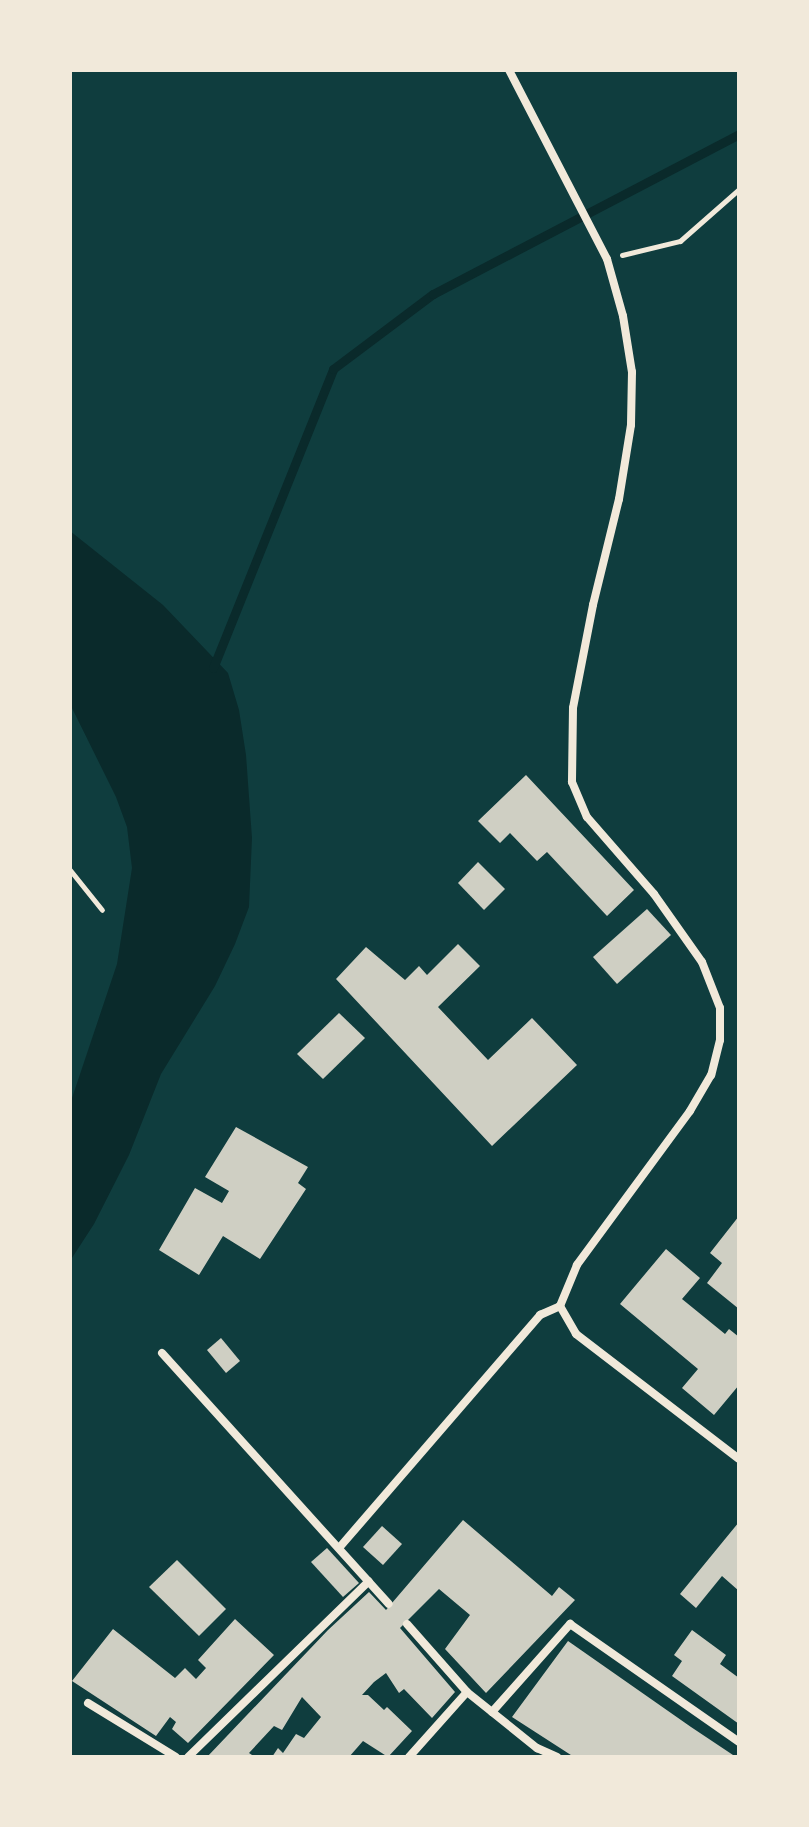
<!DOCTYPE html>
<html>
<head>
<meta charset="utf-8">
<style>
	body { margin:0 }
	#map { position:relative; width:809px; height:1827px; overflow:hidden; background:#0f3d3e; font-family:"Asap Condensed",sans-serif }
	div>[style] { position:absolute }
	.water>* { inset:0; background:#0a2a2b }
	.stream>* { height:9px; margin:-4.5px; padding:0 4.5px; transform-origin:4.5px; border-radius:4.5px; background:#0a2a2b }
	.building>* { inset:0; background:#cfcfc3 }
	.path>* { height:5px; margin:-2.5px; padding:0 2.5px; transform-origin:2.5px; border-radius:2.5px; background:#f1e9da }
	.minor>* { height:8px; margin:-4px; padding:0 4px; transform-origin:4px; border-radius:4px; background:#f1e9da }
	span { translate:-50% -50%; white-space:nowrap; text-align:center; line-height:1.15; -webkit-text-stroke:6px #f1e9da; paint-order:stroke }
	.frame { position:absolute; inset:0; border:72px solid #f1e9da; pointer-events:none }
</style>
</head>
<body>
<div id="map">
	<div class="water">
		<div style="clip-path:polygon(70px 531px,163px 605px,228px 673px,239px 710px,246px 755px,252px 838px,249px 907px,235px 944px,215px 986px,161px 1074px,129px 1155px,94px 1224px,70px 1261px,70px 1104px,117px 964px,132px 868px,127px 827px,116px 797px,70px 704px)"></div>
	</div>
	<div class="stream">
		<div style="left:213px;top:668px;width:322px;rotate:-68.1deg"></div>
		<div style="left:333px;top:369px;width:125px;rotate:-36.9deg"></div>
		<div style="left:433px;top:294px;width:345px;rotate:-27.6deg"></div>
	</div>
	<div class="building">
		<div style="clip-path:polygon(526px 775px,634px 890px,607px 916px,547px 852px,537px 861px,510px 833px,500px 843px,478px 821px)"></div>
		<div style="clip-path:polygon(478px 862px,505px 889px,484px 910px,458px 883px)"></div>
		<div style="clip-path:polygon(647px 909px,671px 935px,617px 984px,593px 957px)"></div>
		<div style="clip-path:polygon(458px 944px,480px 966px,438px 1007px,488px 1060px,532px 1018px,577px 1065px,492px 1146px,336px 979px,366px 947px,405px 980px,419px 966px,427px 975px)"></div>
		<div style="clip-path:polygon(339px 1013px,365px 1038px,323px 1079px,297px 1054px)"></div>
		<div style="clip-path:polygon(236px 1127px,308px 1167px,298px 1183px,306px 1189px,260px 1259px,223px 1236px,199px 1275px,159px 1250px,195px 1188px,222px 1203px,229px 1191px,205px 1177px)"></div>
		<div style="clip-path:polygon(739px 1216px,739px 1309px,707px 1283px,722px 1263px,710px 1253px)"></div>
		<div style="clip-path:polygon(666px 1249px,700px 1278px,682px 1299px,725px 1334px,729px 1329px,739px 1337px,739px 1385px,714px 1415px,682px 1388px,698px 1369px,620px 1304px)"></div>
		<div style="clip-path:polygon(221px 1338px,240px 1361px,226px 1373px,207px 1350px)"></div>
		<div style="clip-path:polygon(463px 1520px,552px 1596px,559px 1587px,575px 1600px,486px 1693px,445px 1649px,470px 1615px,439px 1589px,400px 1628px,455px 1692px,432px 1718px,404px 1689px,399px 1693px,386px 1673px,374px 1682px,362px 1695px,368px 1695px,384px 1710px,387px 1707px,412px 1731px,388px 1757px,363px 1741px,349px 1757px,272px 1757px,278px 1748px,283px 1753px,296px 1734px,304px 1738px,321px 1717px,302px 1697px,282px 1730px,274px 1726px,249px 1753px,255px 1757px,207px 1757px,328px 1630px,369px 1592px,386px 1610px)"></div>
		<div style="clip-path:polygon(739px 1522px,739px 1591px,722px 1576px,696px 1608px,680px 1594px)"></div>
		<div style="clip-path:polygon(382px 1526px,402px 1544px,383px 1565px,363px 1547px)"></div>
		<div style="clip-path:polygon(327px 1548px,359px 1583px,343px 1597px,311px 1562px)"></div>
		<div style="clip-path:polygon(177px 1560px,226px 1609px,199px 1636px,149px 1587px)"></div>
		<div style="clip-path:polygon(235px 1619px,274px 1655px,188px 1743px,172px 1729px,176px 1722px,170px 1717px,156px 1736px,72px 1681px,113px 1629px,175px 1678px,185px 1668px,196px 1679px,206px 1668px,198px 1660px)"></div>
		<div style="clip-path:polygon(692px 1630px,726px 1655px,720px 1664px,739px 1678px,739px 1724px,672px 1676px,682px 1661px,674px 1655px)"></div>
		<div style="clip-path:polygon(568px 1641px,691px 1727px,736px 1757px,574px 1757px,512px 1717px)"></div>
	</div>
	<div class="path">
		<div style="left:622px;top:255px;width:60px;rotate:-13.6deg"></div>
		<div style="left:680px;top:241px;width:79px;rotate:-41.4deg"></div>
		<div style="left:70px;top:870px;width:51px;rotate:51.3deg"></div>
	</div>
	<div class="minor">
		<div style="left:509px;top:70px;width:213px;rotate:62.6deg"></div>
		<div style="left:607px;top:259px;width:59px;rotate:74.3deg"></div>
		<div style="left:623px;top:316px;width:57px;rotate:80.9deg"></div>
		<div style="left:632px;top:372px;width:53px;rotate:91.1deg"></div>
		<div style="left:631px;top:425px;width:75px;rotate:99.2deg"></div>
		<div style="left:619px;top:499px;width:109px;rotate:103.8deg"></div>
		<div style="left:593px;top:605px;width:105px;rotate:101deg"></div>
		<div style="left:573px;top:708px;width:74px;rotate:90.8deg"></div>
		<div style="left:572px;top:782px;width:38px;rotate:67deg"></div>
		<div style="left:587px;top:817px;width:102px;rotate:49deg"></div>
		<div style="left:654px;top:894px;width:83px;rotate:54.8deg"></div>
		<div style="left:702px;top:962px;width:49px;rotate:68.6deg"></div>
		<div style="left:720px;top:1008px;width:32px;rotate:90deg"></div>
		<div style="left:720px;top:1040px;width:36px;rotate:104deg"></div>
		<div style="left:711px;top:1075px;width:42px;rotate:120.3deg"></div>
		<div style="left:690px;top:1111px;width:191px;rotate:126.3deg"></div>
		<div style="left:577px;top:1265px;width:44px;rotate:112.5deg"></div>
		<div style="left:560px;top:1306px;width:32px;rotate:60deg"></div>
		<div style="left:576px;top:1334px;width:205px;rotate:37.5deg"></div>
		<div style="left:162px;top:1353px;width:338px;rotate:47.9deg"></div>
		<div style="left:339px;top:1548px;width:308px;rotate:-49.2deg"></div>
		<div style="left:540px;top:1315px;width:22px;rotate:-24deg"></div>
		<div style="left:407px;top:1624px;width:91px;rotate:48.6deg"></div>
		<div style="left:88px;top:1703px;width:103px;rotate:31.5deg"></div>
		<div style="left:492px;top:1712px;width:118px;rotate:-48.4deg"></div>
		<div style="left:570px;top:1624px;width:206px;rotate:34.9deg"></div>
		<div style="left:188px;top:1757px;width:252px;rotate:-44.2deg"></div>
		<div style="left:409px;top:1757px;width:87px;rotate:-48.3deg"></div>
		<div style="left:467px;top:1692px;width:90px;rotate:38.7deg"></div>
		<div style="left:537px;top:1748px;width:22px;rotate:24deg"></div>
	</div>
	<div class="frame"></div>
</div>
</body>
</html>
